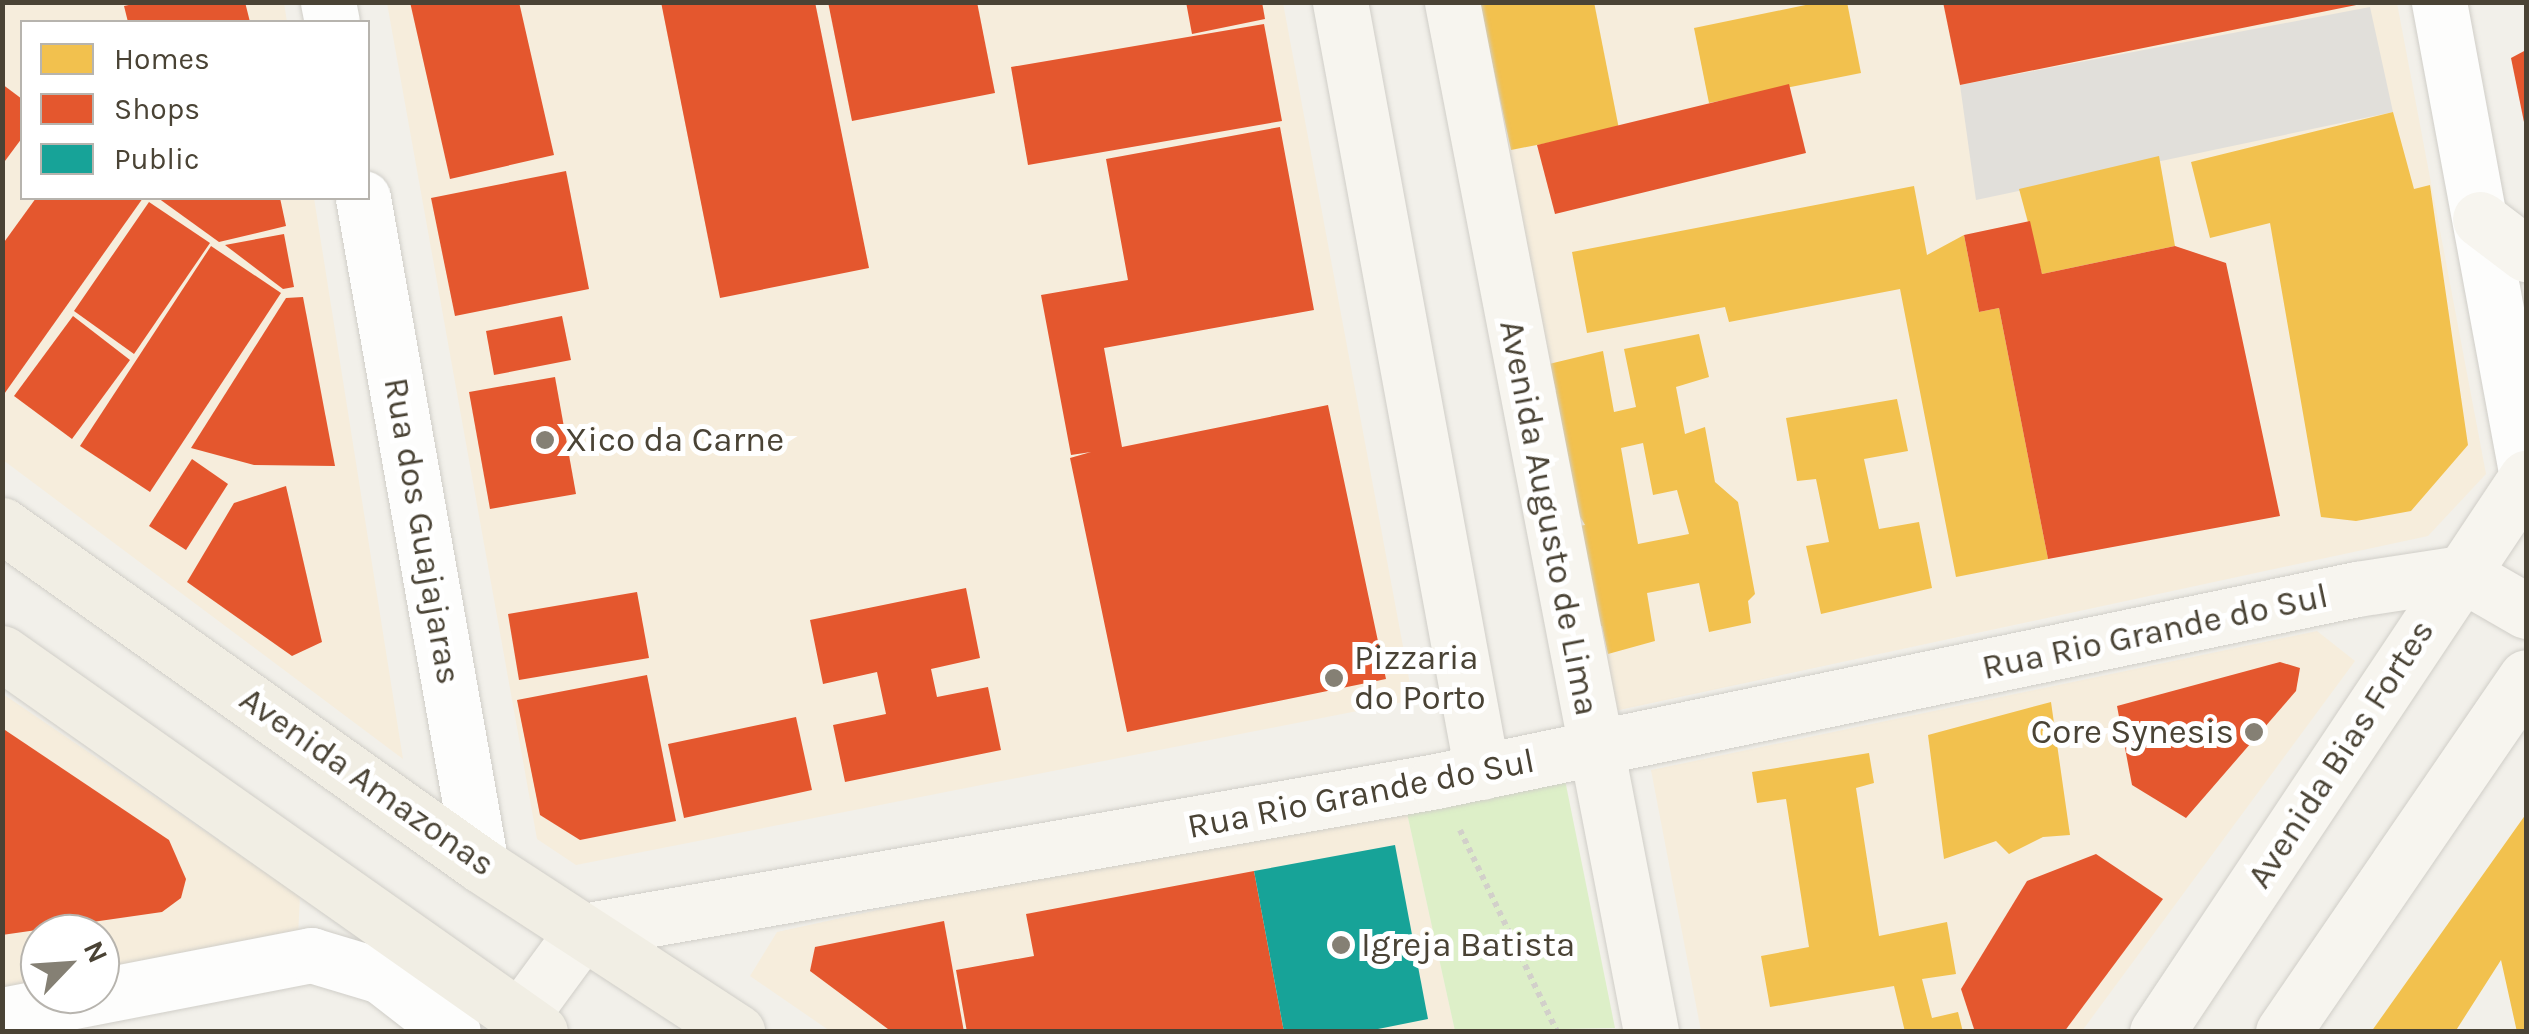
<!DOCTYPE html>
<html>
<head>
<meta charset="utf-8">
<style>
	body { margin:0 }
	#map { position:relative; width:2529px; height:1034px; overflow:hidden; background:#f2f0ea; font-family:Karla,sans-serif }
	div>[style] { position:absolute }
	.commercial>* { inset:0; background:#f6eddc }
	.green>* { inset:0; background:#ddefc8 }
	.parking>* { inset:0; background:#e1dfda }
	.homes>* { inset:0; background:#f2c14e }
	.shops>* { inset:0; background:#e4572e }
	.public>* { inset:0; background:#17a398 }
	.path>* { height:6px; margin-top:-3px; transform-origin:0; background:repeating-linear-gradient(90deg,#d2d0ca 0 5px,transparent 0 10px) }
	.roads { filter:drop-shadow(0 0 2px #d0cec8) drop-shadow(0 0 2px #d0cec8) }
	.street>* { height:55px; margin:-27.5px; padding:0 27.5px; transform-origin:27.5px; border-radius:27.5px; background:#fdfdfc }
	.secondary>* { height:55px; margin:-27.5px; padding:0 27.5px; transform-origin:27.5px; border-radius:27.5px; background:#f7f5ef }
	.primary>* { height:55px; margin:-27.5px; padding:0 27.5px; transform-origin:27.5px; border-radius:27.5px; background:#f1eee4 }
	.dots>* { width:28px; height:28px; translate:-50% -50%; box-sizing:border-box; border:5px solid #fff; border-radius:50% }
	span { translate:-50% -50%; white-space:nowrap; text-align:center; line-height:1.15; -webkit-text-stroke:10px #fff; paint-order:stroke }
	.poi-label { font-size:35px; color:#4a4335 }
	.left { translate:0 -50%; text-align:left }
	.right { translate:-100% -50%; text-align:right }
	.street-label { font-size:35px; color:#4a4335 }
	.frame { position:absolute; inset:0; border:5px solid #4a4335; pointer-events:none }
	.legend { position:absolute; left:20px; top:20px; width:350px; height:180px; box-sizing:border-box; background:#fff; border:2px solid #b7b4ae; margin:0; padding:12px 18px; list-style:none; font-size:30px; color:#4a4335 }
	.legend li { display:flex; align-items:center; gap:20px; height:50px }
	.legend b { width:50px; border:2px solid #b7b4ae }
	.north { position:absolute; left:20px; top:914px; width:100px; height:100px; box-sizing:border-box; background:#fff; border:2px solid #b7b4ae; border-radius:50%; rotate:65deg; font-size:28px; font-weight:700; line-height:40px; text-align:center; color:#4a4335 }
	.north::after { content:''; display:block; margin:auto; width:35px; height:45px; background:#858074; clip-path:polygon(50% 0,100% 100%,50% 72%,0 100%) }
</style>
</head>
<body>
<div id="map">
	<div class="commercial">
		<div style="clip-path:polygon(2px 3px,284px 3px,287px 22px,22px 22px,22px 198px,314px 198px,403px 759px,3px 460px)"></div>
		<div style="clip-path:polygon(387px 3px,1283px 3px,1413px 700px,576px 865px,537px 839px)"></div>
		<div style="clip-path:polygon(1474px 3px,2397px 3px,2486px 474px,2428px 536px,1610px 712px)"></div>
		<div style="clip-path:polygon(2317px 631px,2355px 661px,2082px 1031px,1701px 1031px,1651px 770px)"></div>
		<div style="clip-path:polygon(3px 694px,300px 896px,297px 957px,100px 987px,100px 934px,40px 934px,40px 994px,3px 1001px)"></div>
		<div style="clip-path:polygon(1403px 795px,1455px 1031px,830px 1031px,750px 976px,777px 932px)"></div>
	</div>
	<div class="green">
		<div style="clip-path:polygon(1563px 770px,1615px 1028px,1455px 1031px,1403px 795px)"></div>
	</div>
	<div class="parking">
		<div style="clip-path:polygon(2370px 7px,2393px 112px,1976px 200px,1960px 85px)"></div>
	</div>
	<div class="homes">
		<div style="clip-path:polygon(1479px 2px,1594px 2px,1619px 129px,1511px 150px)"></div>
		<div style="clip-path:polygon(1820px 2px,1847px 2px,1861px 73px,1709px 103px,1694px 28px)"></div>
		<div style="clip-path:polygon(2393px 112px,2414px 189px,2430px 185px,2468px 445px,2411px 511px,2356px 521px,2321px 517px,2270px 223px,2210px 238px,2191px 162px)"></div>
		<div style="clip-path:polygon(2159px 156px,2175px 246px,2042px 274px,2019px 189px)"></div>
		<div style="clip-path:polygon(1914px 186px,1927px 255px,1964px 235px,1979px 312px,1999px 308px,2048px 559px,1956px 577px,1900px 289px,1729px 322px,1725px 307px,1587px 333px,1572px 252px)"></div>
		<div style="clip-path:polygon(evenodd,1699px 334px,1709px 377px,1676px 387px,1685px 434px,1705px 427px,1715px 482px,1738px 502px,1755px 594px,1748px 601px,1751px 623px,1709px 632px,1699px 583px,1647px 593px,1655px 641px,1608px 654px,1602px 626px,1590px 626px,1572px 527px,1585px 525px,1564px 489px,1543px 397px,1556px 391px,1549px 364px,1603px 351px,1614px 412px,1636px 407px,1624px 349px,1699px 334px,1643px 443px,1653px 495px,1677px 490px,1689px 534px,1638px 544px,1621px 448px,1643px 443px)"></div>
		<div style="clip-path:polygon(1897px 399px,1908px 451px,1864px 459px,1879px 529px,1919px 522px,1932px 588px,1821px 614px,1806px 546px,1829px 542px,1816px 479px,1797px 481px,1786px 418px)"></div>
		<div style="clip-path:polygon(2051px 702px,2070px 835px,2043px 837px,2009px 854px,1996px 841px,1944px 859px,1928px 735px)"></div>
		<div style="clip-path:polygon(1869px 753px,1874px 783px,1856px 788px,1879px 936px,1947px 922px,1956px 974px,1922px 979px,1932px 1018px,1958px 1012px,1963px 1032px,1905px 1032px,1894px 986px,1770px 1007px,1761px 956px,1809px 947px,1786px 799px,1757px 803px,1752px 772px)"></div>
		<div style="clip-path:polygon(2526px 814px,2526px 1032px,2517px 1032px,2501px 960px,2455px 1032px,2371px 1032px)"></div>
	</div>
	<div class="shops">
		<div style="clip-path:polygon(143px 2px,245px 2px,250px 22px,128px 22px,124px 6px)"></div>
		<div style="clip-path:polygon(410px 2px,519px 2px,554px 155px,450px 179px)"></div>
		<div style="clip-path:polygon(661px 2px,815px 2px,869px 268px,720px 298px)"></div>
		<div style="clip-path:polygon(828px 2px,977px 2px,995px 93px,852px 121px)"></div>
		<div style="clip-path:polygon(1186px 2px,1262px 2px,1265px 19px,1192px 34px)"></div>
		<div style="clip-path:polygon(1943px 2px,2371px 2px,1960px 85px)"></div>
		<div style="clip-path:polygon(1264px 24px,1282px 121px,1028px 165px,1011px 67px)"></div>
		<div style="clip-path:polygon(2526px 50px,2526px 127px,2525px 127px,2511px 58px)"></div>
		<div style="clip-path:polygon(2px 84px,22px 99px,22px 138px,2px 165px)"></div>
		<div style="clip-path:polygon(1789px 84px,1806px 153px,1555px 214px,1537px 145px)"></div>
		<div style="clip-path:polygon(1280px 127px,1314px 310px,1104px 348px,1122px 447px,1328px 405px,1386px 679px,1127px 732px,1070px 458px,1091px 452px,1071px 455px,1041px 295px,1128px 280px,1106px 159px)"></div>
		<div style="clip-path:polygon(566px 171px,589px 289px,455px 316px,431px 198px)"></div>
		<div style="clip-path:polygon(36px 198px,143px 198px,2px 397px,2px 245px)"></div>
		<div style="clip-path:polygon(158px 198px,280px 198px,286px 226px,219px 242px)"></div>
		<div style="clip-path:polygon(149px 202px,210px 243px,134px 354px,74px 311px)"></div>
		<div style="clip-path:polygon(2030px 221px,2042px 274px,2175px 246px,2226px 263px,2280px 516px,2048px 559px,1999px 308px,1979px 312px,1964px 235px)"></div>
		<div style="clip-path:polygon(284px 234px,294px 287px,283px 289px,225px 245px)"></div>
		<div style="clip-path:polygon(211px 246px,281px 293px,150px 492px,80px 446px)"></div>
		<div style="clip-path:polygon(303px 297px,335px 466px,254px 465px,191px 448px,286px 298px)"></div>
		<div style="clip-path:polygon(73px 316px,130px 360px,72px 439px,14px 396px)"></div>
		<div style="clip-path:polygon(562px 316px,571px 360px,494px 375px,486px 331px)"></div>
		<div style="clip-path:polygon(555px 377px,576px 494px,490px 509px,469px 392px)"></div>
		<div style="clip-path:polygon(192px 459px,228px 484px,186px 550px,149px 526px)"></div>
		<div style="clip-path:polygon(286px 486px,322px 642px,292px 656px,187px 582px,234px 503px)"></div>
		<div style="clip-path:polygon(966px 588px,980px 658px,931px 669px,937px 697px,988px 687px,1001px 750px,845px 782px,833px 725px,886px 714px,877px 672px,823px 684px,810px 620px)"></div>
		<div style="clip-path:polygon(637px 592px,649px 658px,519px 680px,508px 614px)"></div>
		<div style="clip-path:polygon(2280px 662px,2300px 668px,2296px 691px,2186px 818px,2132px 785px,2117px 706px)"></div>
		<div style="clip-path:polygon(647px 675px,676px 821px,580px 840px,540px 815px,517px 700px)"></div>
		<div style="clip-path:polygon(796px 717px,812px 790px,684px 818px,668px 744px)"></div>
		<div style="clip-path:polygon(2px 728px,169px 840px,186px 879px,181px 898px,162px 912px,2px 935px)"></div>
		<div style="clip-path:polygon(2096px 854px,2163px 899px,2064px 1032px,1975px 1032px,1961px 989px,2027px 881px)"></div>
		<div style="clip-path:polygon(1254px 871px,1284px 1032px,967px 1032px,956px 970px,1034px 956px,1026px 914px)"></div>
		<div style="clip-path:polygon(944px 921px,964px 1032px,892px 1032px,810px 971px,815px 947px)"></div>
	</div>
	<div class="public">
		<div style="clip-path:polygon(1395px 845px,1428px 1019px,1363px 1032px,1284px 1032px,1254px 871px)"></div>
	</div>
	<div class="path">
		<div style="left:1460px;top:830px;width:224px;rotate:64.3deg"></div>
	</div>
	<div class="roads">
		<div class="street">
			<div style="left:328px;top:2px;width:20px;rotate:79deg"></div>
			<div style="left:2439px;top:2px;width:476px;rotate:79.5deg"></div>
			<div style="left:363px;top:198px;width:677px;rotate:79.97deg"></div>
			<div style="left:2px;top:1015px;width:315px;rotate:-11deg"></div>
			<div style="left:311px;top:955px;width:73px;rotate:16.7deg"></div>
			<div style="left:381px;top:976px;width:91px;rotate:37.9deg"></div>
		</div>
		<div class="secondary">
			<div style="left:1340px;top:2px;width:783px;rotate:79.55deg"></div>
			<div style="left:1452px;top:2px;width:1049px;rotate:79.06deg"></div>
			<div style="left:2480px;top:219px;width:58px;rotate:37.3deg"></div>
			<div style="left:522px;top:1032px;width:15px;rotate:-98deg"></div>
			<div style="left:520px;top:1017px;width:107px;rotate:-53.8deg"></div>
			<div style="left:583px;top:931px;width:866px;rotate:-9.97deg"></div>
			<div style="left:1436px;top:781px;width:941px;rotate:-11.78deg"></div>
			<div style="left:2357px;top:589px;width:104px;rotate:-8.8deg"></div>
			<div style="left:2460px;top:573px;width:76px;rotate:29.9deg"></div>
			<div style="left:2157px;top:1032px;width:666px;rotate:-56.33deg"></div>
			<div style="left:2283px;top:1032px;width:430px;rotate:-55.6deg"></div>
		</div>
		<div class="primary">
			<div style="left:2px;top:525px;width:587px;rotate:35.37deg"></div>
			<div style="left:481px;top:865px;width:306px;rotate:33.1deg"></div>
			<div style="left:2px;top:653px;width:658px;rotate:35.16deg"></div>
		</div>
	</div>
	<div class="dots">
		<div style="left:545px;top:440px;background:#858074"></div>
		<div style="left:1334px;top:678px;background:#858074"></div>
		<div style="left:2254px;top:732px;background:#858074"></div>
		<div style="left:1341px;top:945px;background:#858074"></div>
	</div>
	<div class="poi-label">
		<span class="left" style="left:565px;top:440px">Xico da Carne</span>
		<span class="left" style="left:1354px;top:678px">Pizzaria<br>do Porto</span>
		<span class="right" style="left:2234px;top:732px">Core Synesis</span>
		<span class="left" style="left:1361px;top:945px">Igreja Batista</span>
	</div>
	<div class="street-label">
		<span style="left:1549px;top:518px;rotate:79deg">Avenida Augusto de Lima</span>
		<span style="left:422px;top:531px;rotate:80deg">Rua dos Guajajaras</span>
		<span style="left:2155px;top:632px;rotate:-12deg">Rua Rio Grande do Sul</span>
		<span style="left:2341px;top:754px;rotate:-57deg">Avenida Bias Fortes</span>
		<span style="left:367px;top:782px;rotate:35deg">Avenida Amazonas</span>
		<span style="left:1361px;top:794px;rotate:-11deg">Rua Rio Grande do Sul</span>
	</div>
	<div class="frame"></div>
	<ul class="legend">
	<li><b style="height:28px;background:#f2c14e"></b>Homes</li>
	<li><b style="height:28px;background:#e4572e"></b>Shops</li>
	<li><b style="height:28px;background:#17a398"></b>Public</li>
	</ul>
	<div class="north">N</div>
</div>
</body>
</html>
